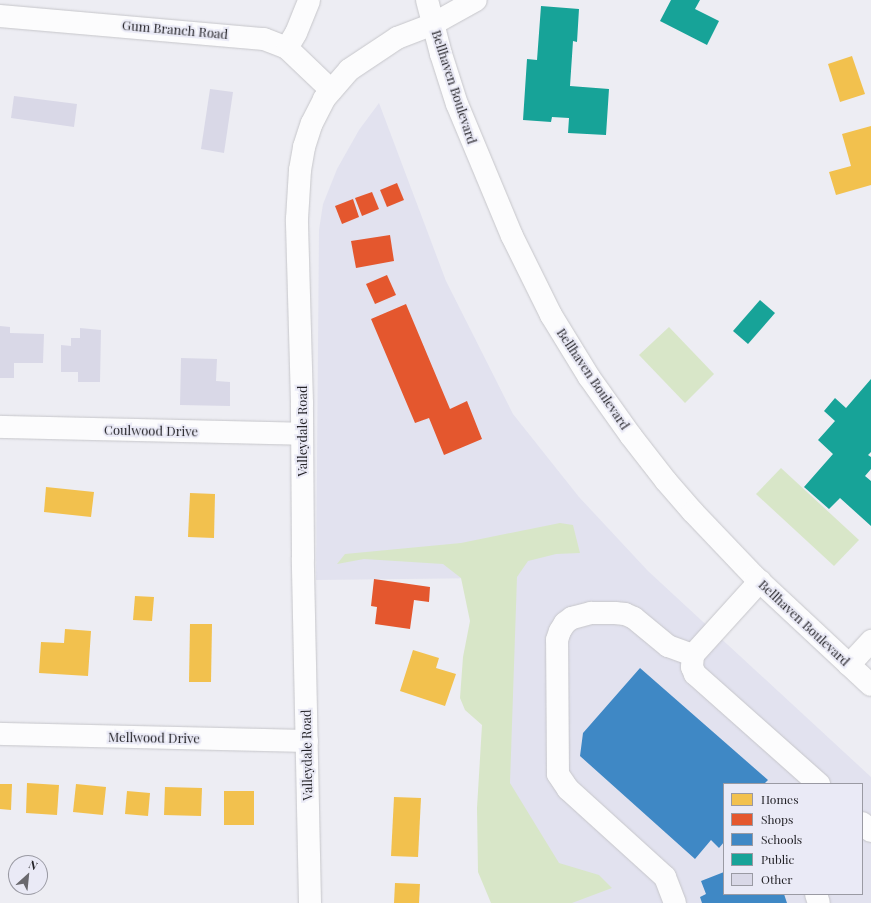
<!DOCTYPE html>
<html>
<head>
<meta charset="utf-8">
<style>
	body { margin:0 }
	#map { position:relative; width:871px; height:903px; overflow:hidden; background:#ededf3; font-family:"Playfair Display",serif }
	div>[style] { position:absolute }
	.built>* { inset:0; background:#e2e2ef }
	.green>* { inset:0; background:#d8e6c8 }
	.homes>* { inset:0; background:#f2c14e }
	.shops>* { inset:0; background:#e4572e }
	.schools>* { inset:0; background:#3f88c5 }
	.public>* { inset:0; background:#17a398 }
	.building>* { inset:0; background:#d9d8e7 }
	.roads { filter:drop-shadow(0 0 1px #c6c6ca) drop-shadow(0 0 1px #c6c6ca) }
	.minor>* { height:22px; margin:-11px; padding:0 11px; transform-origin:11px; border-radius:11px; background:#fcfcfd }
	.major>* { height:22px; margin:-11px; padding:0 11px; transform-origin:11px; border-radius:11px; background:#fcfcfd }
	span { translate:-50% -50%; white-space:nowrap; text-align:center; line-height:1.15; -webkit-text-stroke:4px #eaeaf6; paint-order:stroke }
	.street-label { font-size:13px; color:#232227 }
	.legend { position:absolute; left:723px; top:783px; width:140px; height:112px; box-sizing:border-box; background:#eaeaf6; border:1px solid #9a9aa3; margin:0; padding:5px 7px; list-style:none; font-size:12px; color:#232227 }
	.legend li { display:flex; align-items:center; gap:8px; height:20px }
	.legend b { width:20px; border:1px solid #9a9aa3 }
	.north { position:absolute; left:8px; top:855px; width:40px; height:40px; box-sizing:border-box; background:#eaeaf6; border:1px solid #9a9aa3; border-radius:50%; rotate:27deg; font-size:11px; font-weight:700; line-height:16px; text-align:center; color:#232227 }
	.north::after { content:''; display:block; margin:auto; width:14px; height:18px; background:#6a696e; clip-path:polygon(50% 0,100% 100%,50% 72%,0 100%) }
</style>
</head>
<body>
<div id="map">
	<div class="built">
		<div style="clip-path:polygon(evenodd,379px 103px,446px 281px,513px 414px,579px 497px,648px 571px,871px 777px,871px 903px,505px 903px,489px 578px,316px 580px,319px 230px,323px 204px,337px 169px,359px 130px,379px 103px,724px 784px,862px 784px,862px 894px,724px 894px,724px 784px)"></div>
	</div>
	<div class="green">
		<div style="clip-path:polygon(669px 327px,714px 374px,685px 403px,639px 355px)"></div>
		<div style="clip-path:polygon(781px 468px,859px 540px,834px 566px,756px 494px)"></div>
		<div style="clip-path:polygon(560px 523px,573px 525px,580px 553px,556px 554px,528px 561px,517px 577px,510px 783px,559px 863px,599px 875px,612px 888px,572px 903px,491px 903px,478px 872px,477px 808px,482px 725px,465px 710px,460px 698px,463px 657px,470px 621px,461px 578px,443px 564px,364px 559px,337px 564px,345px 554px,461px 543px)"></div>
	</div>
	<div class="homes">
		<div style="clip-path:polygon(852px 56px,865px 94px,840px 102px,828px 64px)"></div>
		<div style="clip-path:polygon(871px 126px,871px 185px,836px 195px,829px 172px,851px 166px,842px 134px)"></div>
		<div style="clip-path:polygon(46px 487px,94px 492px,91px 517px,44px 512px)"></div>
		<div style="clip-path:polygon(190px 493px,215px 494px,214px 538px,188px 537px)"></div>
		<div style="clip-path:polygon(135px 596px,154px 597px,152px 621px,133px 620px)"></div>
		<div style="clip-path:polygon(190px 624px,212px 624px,211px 682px,189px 682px)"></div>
		<div style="clip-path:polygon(65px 629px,91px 631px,88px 676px,39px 673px,41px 642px,64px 643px)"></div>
		<div style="clip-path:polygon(413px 650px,439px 658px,436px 668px,456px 674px,445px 706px,400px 691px)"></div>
		<div style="clip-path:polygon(27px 783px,59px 785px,57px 815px,26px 813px)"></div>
		<div style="clip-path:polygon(0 784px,12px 784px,11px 810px,0 809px)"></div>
		<div style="clip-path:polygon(76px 784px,106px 787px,103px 815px,73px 812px)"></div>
		<div style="clip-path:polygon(165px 787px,202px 788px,201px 816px,164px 815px)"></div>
		<div style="clip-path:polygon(127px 791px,150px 793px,148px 816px,125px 814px)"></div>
		<div style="clip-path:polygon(224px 791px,254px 791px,254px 825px,224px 825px)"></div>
		<div style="clip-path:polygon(394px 797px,421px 798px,418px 857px,391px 856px)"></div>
		<div style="clip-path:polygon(395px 883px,420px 884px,419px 903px,394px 903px)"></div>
	</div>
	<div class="shops">
		<div style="clip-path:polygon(397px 183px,404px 200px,387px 207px,380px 190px)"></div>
		<div style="clip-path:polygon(372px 192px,379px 209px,362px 216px,355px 198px)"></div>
		<div style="clip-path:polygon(353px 199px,359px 217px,342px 224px,335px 206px)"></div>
		<div style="clip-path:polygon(390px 235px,394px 261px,356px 268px,351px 241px)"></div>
		<div style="clip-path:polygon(387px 275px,396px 295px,375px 304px,366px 284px)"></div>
		<div style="clip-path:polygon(406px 304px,450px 409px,467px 401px,482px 439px,444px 455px,429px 418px,415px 423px,371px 319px)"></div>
		<div style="clip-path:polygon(374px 579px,430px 587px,429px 602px,414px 600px,410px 629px,375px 624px,377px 607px,371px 606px)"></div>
	</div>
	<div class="schools">
		<div style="clip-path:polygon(640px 668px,768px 780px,764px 784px,724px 784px,724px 842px,719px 848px,711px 840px,695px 859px,580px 756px,583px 733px)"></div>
		<div style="clip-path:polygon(724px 872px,724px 894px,784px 894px,787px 903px,702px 903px,700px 897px,706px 894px,701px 881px)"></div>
	</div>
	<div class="public">
		<div style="clip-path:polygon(671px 0,700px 0,695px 9px,719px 21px,707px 45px,660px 21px)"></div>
		<div style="clip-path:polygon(541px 6px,579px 9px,577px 42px,573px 41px,570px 86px,609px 89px,606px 135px,568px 133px,569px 118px,552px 117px,551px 122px,523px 120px,527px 59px,537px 60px)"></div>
		<div style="clip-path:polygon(760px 300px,775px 313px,748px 344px,733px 331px)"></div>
		<div style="clip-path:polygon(871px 379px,871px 452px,868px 455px,871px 457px,871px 469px,865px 476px,871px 481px,871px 526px,840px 498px,829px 509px,804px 487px,833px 454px,818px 440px,835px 421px,824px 411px,835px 398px,846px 408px)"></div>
	</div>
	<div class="building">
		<div style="clip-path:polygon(210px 89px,233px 92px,224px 153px,201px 149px)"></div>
		<div style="clip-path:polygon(14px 96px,77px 104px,74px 127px,11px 118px)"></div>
		<div style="clip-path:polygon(0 326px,10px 327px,10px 333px,44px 334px,43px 363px,14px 363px,14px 378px,0 378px)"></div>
		<div style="clip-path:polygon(80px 328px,101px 330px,100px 382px,78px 382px,78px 372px,61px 372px,61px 345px,71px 346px,71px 338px,80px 338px)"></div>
		<div style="clip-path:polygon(181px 358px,217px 359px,216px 381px,230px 382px,230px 406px,180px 405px)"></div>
	</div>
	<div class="roads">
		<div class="minor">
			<div style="left:0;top:16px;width:265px;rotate:5deg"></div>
			<div style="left:264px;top:39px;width:25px;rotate:21deg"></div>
			<div style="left:287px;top:48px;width:61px;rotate:43.7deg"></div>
			<div style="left:287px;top:48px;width:17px;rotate:-59deg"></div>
			<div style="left:296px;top:33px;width:35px;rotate:-68deg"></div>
			<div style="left:0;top:427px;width:302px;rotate:1.3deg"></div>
			<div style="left:760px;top:581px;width:100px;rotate:132.2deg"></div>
			<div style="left:693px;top:655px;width:12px;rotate:95deg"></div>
			<div style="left:692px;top:667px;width:8px;rotate:67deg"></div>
			<div style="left:695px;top:674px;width:166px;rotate:41.6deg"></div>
			<div style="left:849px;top:665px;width:33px;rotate:-47deg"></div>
			<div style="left:0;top:734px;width:307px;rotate:1.3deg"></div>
			<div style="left:862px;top:823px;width:12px;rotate:42deg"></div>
			<div style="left:816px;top:894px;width:9px;rotate:72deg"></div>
			<div style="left:310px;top:903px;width:345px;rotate:-91.2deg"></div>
			<div style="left:303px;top:558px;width:155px;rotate:-90.4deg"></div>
			<div style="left:302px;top:403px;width:184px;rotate:-91.6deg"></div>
			<div style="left:297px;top:219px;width:49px;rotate:-86.5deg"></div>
			<div style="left:300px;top:170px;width:23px;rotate:-80deg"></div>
			<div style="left:304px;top:147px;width:25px;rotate:-72deg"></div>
			<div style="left:312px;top:123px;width:27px;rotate:-63deg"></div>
			<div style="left:324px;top:99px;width:38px;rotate:-49deg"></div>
			<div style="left:349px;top:70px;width:58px;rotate:-33.7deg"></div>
			<div style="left:397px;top:38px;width:39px;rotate:-21deg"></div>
			<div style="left:433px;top:24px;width:49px;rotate:-29.2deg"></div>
			<div style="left:675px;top:903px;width:28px;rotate:-111deg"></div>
			<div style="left:665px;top:877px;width:131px;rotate:-137.8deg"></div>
			<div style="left:568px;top:789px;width:18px;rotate:-124deg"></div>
			<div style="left:558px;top:774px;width:134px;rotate:-90.4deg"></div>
			<div style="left:557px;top:640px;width:9px;rotate:-72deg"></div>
			<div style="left:560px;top:631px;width:9px;rotate:-58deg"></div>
			<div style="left:565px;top:623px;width:9px;rotate:-36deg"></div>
			<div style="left:572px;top:618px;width:20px;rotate:-15deg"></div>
			<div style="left:591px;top:613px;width:24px"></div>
			<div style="left:615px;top:613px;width:10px;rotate:6deg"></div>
			<div style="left:625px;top:614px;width:10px;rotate:24deg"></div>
			<div style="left:634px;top:618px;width:44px;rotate:39.5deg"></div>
			<div style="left:668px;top:646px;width:27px;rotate:20deg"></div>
		</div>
		<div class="major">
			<div style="left:427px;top:0;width:56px;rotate:75.5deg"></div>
			<div style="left:441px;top:54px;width:52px;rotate:72.3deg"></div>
			<div style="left:457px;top:104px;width:143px;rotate:67.4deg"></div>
			<div style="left:512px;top:236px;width:88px;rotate:63.7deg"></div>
			<div style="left:551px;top:315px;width:73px;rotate:58.5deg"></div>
			<div style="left:589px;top:377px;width:72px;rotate:54.6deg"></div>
			<div style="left:631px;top:436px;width:57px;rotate:52.1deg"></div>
			<div style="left:666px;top:481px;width:41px;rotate:48.9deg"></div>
			<div style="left:693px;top:512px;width:90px;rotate:46.4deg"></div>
			<div style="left:755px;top:577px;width:158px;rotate:43deg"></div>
		</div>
	</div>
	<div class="street-label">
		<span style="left:175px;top:30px;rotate:5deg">Gum Branch Road</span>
		<span style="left:454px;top:87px;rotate:72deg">Bellhaven Boulevard</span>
		<span style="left:593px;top:379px;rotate:56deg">Bellhaven Boulevard</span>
		<span style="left:151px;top:431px;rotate:1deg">Coulwood Drive</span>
		<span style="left:302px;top:431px;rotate:-90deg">Valleydale Road</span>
		<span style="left:804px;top:623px;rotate:43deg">Bellhaven Boulevard</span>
		<span style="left:154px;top:738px;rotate:1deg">Mellwood Drive</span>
		<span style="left:307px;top:755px;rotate:-91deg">Valleydale Road</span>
	</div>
	<ul class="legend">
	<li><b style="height:11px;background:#f2c14e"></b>Homes</li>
	<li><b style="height:11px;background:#e4572e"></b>Shops</li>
	<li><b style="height:11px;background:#3f88c5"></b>Schools</li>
	<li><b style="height:11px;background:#17a398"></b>Public</li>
	<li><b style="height:11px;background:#d9d8e7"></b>Other</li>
	</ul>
	<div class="north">N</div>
</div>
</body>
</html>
